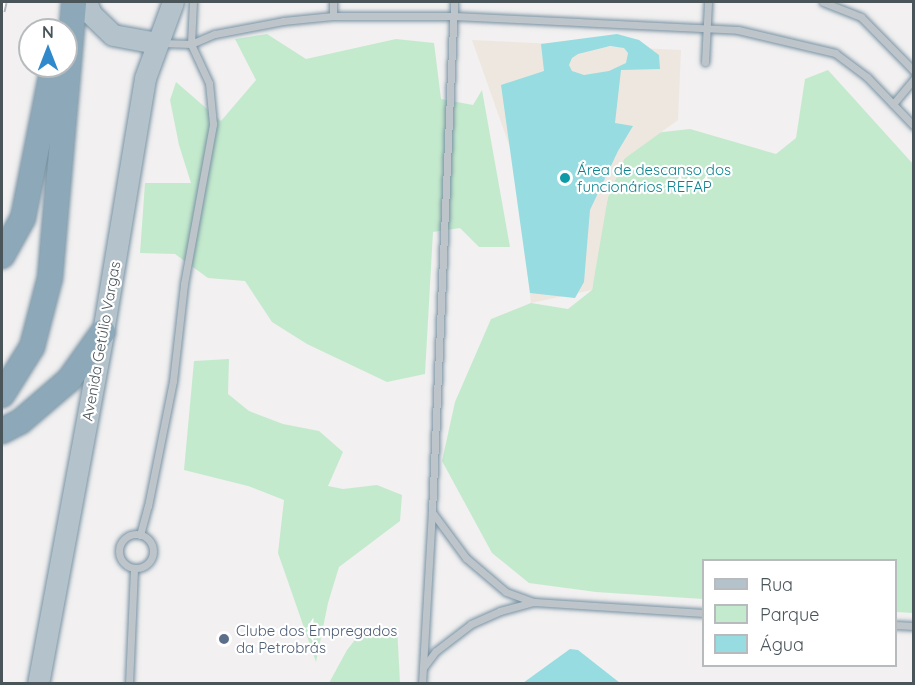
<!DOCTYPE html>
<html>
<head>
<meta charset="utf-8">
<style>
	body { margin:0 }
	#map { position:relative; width:915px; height:685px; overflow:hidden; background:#f2f0f0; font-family:Quicksand,sans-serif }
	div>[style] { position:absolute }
	.green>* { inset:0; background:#c4eacd }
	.sand>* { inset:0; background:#eee7df }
	.water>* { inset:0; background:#96dce1 }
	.roads { filter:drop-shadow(0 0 2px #7993a4) drop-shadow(0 0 2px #7993a4) }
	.lane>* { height:7px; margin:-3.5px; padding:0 3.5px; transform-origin:3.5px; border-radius:3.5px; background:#bdc5ca }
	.lane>.ring { margin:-3.5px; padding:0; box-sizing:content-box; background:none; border:7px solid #bdc5ca; border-radius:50% }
	.primary>* { height:21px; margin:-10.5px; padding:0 10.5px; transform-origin:10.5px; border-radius:10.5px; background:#b3c2cb }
	.highway>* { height:24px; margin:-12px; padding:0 12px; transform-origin:12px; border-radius:12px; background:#8da8b8 }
	.rail>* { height:7px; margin-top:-3.5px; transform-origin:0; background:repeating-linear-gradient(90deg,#fff 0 14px,#b2b6b9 0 28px); box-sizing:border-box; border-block:2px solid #b2b6b9 }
	.dots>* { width:16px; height:16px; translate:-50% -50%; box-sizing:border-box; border:3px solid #fff; border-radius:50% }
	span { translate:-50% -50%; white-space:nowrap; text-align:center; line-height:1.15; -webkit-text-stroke:4.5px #fff; paint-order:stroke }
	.culture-label { font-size:15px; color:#0d838f }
	.left { translate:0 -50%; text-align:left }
	.street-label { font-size:15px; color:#4a555a }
	.service-label { font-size:15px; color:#4e5e75 }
	.frame { position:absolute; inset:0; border:3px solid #4a555a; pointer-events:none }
	.legend { position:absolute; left:702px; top:559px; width:195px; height:108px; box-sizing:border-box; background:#fff; border:2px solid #b7bbbd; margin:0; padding:8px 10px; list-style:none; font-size:18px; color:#4a555a }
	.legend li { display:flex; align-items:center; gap:12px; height:30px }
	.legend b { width:30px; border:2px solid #b7bbbd }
	.north { position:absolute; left:18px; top:18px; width:60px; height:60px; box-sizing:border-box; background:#fff; border:2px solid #b7bbbd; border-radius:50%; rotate:0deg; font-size:16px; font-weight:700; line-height:24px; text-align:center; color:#4a555a }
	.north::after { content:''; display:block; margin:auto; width:21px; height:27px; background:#3089cb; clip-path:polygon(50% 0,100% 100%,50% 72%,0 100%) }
</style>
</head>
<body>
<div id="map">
	<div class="green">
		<div style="clip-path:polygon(267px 34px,306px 59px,396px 39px,434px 43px,441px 99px,473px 105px,482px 90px,510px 247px,479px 247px,460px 228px,433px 232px,425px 374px,387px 382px,307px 344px,272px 322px,245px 281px,208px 278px,175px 254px,140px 253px,145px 183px,191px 183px,179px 145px,170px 100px,176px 82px,221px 121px,256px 80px,235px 39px)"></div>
		<div style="clip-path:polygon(828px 70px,913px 164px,913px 613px,896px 612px,896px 560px,704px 560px,703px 599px,596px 592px,529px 583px,492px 553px,442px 461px,455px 402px,491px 319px,531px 303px,568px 309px,592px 290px,598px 237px,608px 197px,624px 159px,654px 133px,690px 129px,776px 154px,796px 138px,805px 79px)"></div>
		<div style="clip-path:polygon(229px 359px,228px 394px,249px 411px,283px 424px,319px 431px,343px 452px,328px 486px,343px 489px,377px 485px,402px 495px,400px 521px,339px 567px,328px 603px,316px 662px,278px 553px,284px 500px,248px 486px,184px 470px,194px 361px)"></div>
		<div style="clip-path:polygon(397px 626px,400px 683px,329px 683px,347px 650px,362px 631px)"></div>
	</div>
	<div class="sand">
		<div style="clip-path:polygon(472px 40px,681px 50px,678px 120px,624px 159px,608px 197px,592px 290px,531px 303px,513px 156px)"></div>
	</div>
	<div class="water">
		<div style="clip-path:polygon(evenodd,617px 34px,639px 40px,659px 55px,660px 69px,621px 70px,615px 123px,633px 126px,618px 151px,590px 210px,584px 282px,575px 298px,530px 293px,501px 85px,544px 71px,541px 44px,617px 34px,610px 46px,624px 48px,628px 53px,626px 63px,609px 71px,584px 75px,572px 71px,569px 65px,572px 58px,578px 54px,610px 46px)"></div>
		<div style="clip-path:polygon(570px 649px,578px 650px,620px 683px,523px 683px)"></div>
	</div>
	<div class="roads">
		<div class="lane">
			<div style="left:333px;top:2px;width:14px;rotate:90deg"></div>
			<div style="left:823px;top:2px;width:41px;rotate:21.5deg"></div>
			<div style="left:861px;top:17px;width:76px;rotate:45.5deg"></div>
			<div style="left:162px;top:43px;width:29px;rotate:2deg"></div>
			<div style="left:191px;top:44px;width:26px;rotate:-23deg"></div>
			<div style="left:215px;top:34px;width:69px;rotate:-10.8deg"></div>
			<div style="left:283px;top:21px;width:50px;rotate:-5.7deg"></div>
			<div style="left:333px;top:16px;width:121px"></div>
			<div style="left:454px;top:16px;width:284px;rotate:2.8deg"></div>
			<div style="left:738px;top:30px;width:100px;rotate:13.3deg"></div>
			<div style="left:835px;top:53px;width:40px;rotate:37deg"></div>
			<div style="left:867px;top:77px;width:68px;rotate:46.2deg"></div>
			<div style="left:705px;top:62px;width:60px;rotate:-87.1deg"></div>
			<div style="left:893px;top:104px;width:33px;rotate:-50deg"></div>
			<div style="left:432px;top:512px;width:57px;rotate:53.5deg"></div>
			<div style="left:466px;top:558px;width:52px;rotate:40.4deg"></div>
			<div style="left:506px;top:592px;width:30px;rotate:20deg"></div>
			<div style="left:534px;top:602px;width:170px;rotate:3.7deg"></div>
			<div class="ring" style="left:119px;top:534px;width:27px;height:27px"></div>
			<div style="left:140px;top:535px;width:30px;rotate:-75deg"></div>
			<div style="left:148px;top:506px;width:127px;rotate:-78.7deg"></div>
			<div style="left:173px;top:381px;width:98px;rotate:-83.5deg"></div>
			<div style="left:184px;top:284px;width:163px;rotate:-79.7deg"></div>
			<div style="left:213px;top:124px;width:41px;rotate:-95.6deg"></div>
			<div style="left:209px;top:83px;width:43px;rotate:-114.8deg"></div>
			<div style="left:191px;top:44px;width:42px;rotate:-87.3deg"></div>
			<div style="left:896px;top:625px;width:18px;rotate:3deg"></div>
			<div style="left:423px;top:668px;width:21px;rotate:-53deg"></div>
			<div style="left:436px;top:651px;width:44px;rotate:-37.6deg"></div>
			<div style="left:471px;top:624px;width:32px;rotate:-24deg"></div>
			<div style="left:500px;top:611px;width:35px;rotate:-15deg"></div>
			<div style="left:129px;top:684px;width:116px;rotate:-87.5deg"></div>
			<div style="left:422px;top:684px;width:172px;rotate:-86.7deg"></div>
			<div style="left:432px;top:512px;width:510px;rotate:-87.53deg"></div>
		</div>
		<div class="primary">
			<div style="left:86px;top:2px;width:13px;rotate:67deg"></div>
			<div style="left:91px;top:14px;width:30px;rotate:44deg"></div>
			<div style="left:113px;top:35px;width:45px;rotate:10.3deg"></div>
			<div style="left:38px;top:684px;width:358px;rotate:-79.5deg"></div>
			<div style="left:103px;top:332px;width:257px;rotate:-80.6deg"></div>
			<div style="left:145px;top:78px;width:81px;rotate:-69.8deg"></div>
		</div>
		<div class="highway">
			<div style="left:2px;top:256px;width:43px;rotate:-61.1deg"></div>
			<div style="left:23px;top:218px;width:155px;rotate:-78.8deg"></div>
			<div style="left:2px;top:395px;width:57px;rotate:-58deg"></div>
			<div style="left:32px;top:347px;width:71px;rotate:-75.4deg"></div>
			<div style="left:50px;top:278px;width:277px;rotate:-85deg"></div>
			<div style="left:2px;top:431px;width:20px;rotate:-27deg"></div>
			<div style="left:20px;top:422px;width:65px;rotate:-40.6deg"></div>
			<div style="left:69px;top:380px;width:59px;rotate:-54.7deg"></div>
		</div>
	</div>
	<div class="rail">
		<div style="left:2px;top:11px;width:9px;rotate:-77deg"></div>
	</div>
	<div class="dots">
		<div style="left:565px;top:178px;background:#0f9aa8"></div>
		<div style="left:224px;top:639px;background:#5c6f8a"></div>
	</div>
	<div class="culture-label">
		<span class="left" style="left:577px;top:178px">Área de descanso dos<br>funcionários REFAP</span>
	</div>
	<div class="street-label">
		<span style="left:101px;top:341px;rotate:-80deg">Avenida Getúlio Vargas</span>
	</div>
	<div class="service-label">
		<span class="left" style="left:236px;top:639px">Clube dos Empregados<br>da Petrobrás</span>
	</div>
	<div class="frame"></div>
	<ul class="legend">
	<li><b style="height:8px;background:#b3c2cb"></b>Rua</li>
	<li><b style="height:16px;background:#c4eacd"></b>Parque</li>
	<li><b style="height:16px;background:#96dce1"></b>Água</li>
	</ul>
	<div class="north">N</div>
</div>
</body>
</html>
